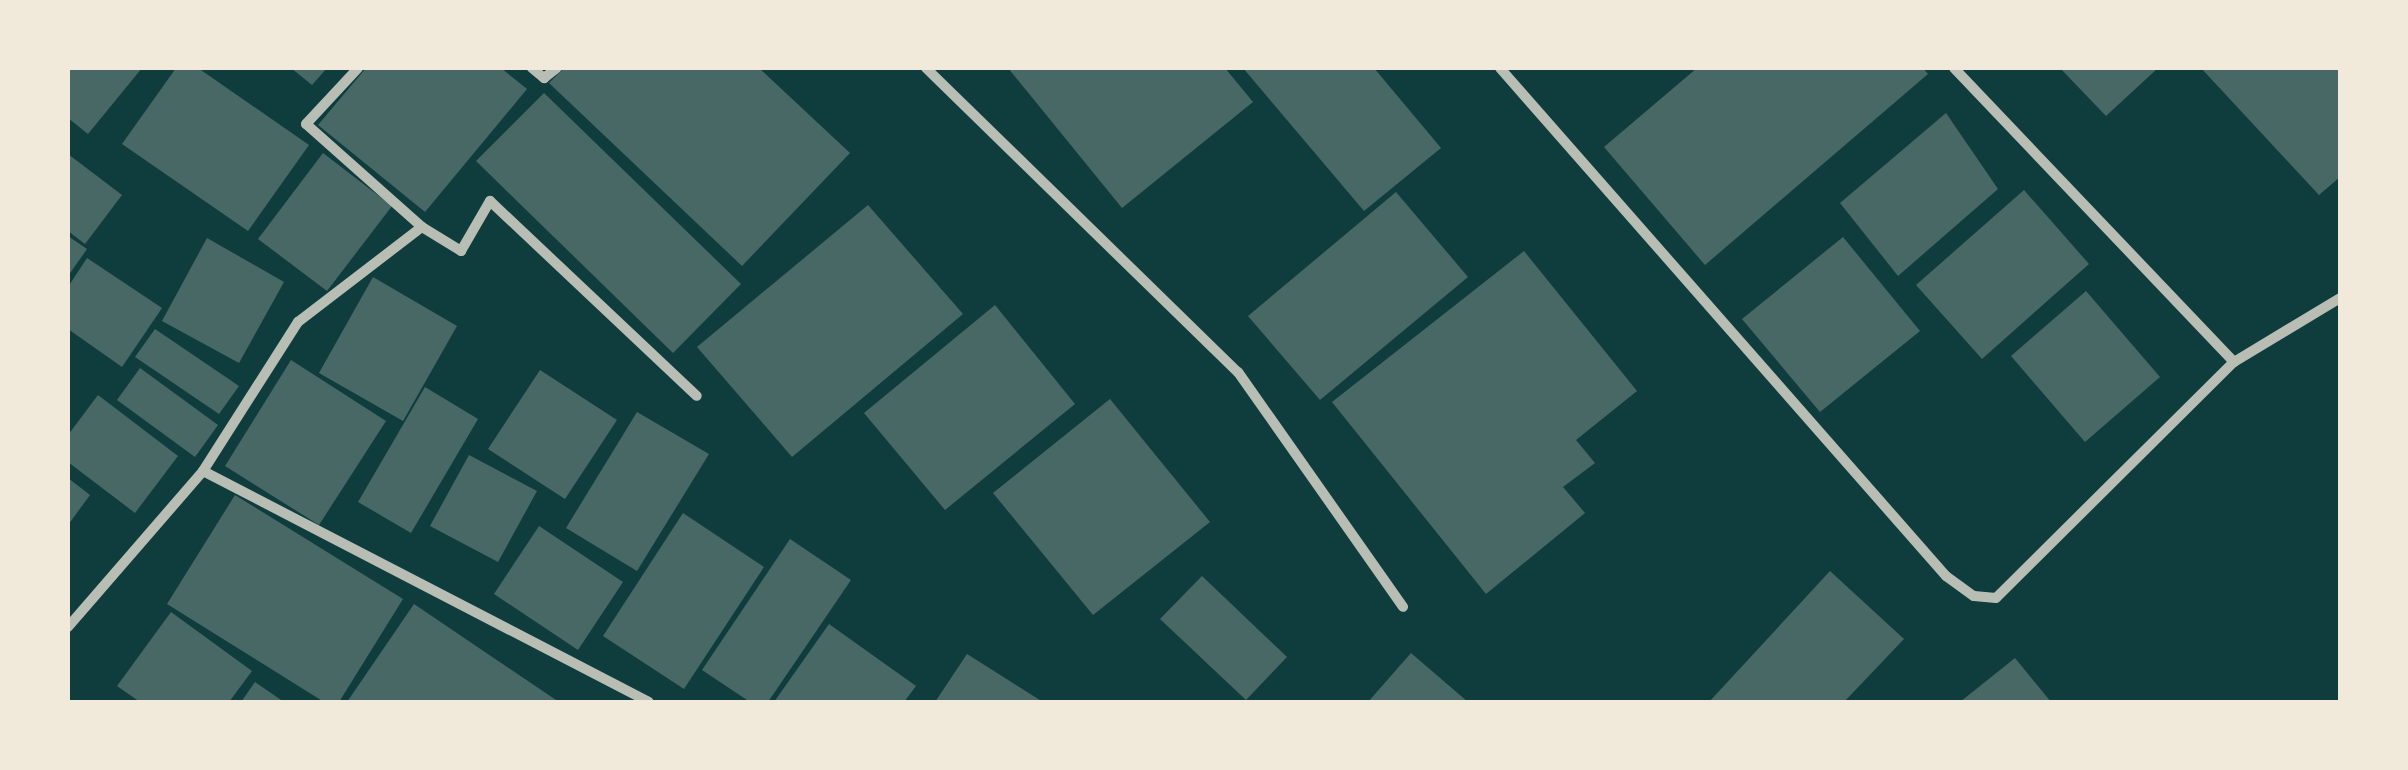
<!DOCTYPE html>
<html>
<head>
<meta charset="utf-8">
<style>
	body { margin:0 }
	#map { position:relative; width:2408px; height:770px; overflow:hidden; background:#0f3d3e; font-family:"IBM Plex Sans",sans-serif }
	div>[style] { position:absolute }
	.building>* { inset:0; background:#486865 }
	.minor>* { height:10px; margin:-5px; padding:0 5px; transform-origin:5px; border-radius:5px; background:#b8beb3 }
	span { translate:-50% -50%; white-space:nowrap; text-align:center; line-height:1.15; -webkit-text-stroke:10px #f1e9da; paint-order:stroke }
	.frame { position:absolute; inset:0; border:70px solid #f1e9da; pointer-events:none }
</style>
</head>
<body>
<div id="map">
	<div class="building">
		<div style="clip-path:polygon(68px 68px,142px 68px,88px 134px,68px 118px)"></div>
		<div style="clip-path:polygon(176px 68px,198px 68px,309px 145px,248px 231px,122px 144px)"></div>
		<div style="clip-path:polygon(291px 68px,327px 68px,312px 85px)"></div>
		<div style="clip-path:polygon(366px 68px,501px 68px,527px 89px,425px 212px,318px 125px)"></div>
		<div style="clip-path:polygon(564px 68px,759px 68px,850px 153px,742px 266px,549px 83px)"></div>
		<div style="clip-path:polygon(1008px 68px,1225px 68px,1253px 102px,1122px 208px)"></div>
		<div style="clip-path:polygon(1243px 68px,1374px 68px,1441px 148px,1364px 211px)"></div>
		<div style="clip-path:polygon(1697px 68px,1923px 68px,1928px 74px,1705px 265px,1604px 147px)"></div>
		<div style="clip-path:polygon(2060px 68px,2158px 68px,2106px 116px)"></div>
		<div style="clip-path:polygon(2201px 68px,2340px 68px,2340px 177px,2319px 195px)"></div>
		<div style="clip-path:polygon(544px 93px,741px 284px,673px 353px,476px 161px)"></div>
		<div style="clip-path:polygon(1946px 113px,1998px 189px,1898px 276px,1840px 203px)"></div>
		<div style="clip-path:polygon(323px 153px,392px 206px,327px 291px,258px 239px)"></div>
		<div style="clip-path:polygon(68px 154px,122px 195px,85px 244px,68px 231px)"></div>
		<div style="clip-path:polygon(2024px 190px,2089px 264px,1982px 359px,1916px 285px)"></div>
		<div style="clip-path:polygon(1396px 192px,1468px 277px,1320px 400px,1248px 316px)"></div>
		<div style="clip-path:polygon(868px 205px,963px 314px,792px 457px,697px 347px)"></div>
		<div style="clip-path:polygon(68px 236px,87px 249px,68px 276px)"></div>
		<div style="clip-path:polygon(1843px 237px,1920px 331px,1820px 412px,1742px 319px)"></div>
		<div style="clip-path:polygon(207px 238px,284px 282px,239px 363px,162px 321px)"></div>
		<div style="clip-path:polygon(1524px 251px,1637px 391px,1576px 440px,1595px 463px,1563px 487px,1585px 513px,1486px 594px,1332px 402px)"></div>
		<div style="clip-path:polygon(87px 258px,162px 308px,122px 367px,68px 329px,68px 287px)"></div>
		<div style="clip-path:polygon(373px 277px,457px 326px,403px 421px,319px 373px)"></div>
		<div style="clip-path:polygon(2086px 291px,2160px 377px,2085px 442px,2011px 356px)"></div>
		<div style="clip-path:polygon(995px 305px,1075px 404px,945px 510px,864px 413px)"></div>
		<div style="clip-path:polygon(155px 329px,239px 386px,219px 414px,135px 357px)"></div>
		<div style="clip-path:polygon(291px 360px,386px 421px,319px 525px,225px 466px)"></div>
		<div style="clip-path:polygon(140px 368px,218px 425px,195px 457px,117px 400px)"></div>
		<div style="clip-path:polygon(540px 370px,617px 420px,565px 499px,488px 449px)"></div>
		<div style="clip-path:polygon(425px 387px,478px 419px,411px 533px,358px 502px)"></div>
		<div style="clip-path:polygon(98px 395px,178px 456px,135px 513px,68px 462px,68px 435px)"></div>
		<div style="clip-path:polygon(1110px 399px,1210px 522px,1093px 615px,993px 493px)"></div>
		<div style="clip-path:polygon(637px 412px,709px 454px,637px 571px,566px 528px)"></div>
		<div style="clip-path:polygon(469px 455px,537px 491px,498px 562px,430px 526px)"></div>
		<div style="clip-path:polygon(68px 478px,90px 495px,68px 525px)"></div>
		<div style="clip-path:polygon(235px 495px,403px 599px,339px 702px,324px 702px,167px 604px)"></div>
		<div style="clip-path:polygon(683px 513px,764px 567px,684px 689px,603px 636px)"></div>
		<div style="clip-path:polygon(539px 526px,623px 582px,578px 650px,494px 594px)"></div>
		<div style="clip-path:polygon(790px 539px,851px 580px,768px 702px,750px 702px,702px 670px)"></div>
		<div style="clip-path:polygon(1830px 571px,1904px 639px,1844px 702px,1709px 702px)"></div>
		<div style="clip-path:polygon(1202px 576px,1287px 657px,1246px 700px,1160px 619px)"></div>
		<div style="clip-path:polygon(414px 604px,559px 702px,347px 702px)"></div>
		<div style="clip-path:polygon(171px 612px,252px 671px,229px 702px,140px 702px,117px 686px)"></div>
		<div style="clip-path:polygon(829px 624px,916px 686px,904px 702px,774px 702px)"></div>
		<div style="clip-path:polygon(1411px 653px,1468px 702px,1368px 702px)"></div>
		<div style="clip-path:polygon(967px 654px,1043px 702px,935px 702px)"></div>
		<div style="clip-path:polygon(2015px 658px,2051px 702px,1960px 702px)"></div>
		<div style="clip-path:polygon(255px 682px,284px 702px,241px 702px)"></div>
	</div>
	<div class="minor">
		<div style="left:532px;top:68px;width:16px;rotate:40deg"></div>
		<div style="left:544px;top:78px;width:16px;rotate:-38deg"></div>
		<div style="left:926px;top:68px;width:436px;rotate:44.3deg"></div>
		<div style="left:1238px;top:372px;width:287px;rotate:54.9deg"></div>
		<div style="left:1500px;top:68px;width:676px;rotate:48.72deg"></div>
		<div style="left:1946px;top:576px;width:34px;rotate:36deg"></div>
		<div style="left:1974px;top:596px;width:22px;rotate:5deg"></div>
		<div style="left:1996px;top:598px;width:335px;rotate:-44.8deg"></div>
		<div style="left:2234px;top:362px;width:124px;rotate:-31.1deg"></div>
		<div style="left:1954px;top:68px;width:406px;rotate:46.4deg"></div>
		<div style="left:422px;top:227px;width:46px;rotate:31.6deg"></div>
		<div style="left:461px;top:251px;width:58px;rotate:-59.9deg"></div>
		<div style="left:490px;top:201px;width:284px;rotate:43.3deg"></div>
		<div style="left:203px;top:471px;width:177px;rotate:-57.5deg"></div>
		<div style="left:298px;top:322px;width:156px;rotate:-37.5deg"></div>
		<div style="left:422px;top:227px;width:155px;rotate:-138.4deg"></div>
		<div style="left:306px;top:124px;width:76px;rotate:-47.1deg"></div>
		<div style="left:68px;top:627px;width:206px;rotate:-49.1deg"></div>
		<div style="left:203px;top:471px;width:502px;rotate:27.38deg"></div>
	</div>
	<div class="frame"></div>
</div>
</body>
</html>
